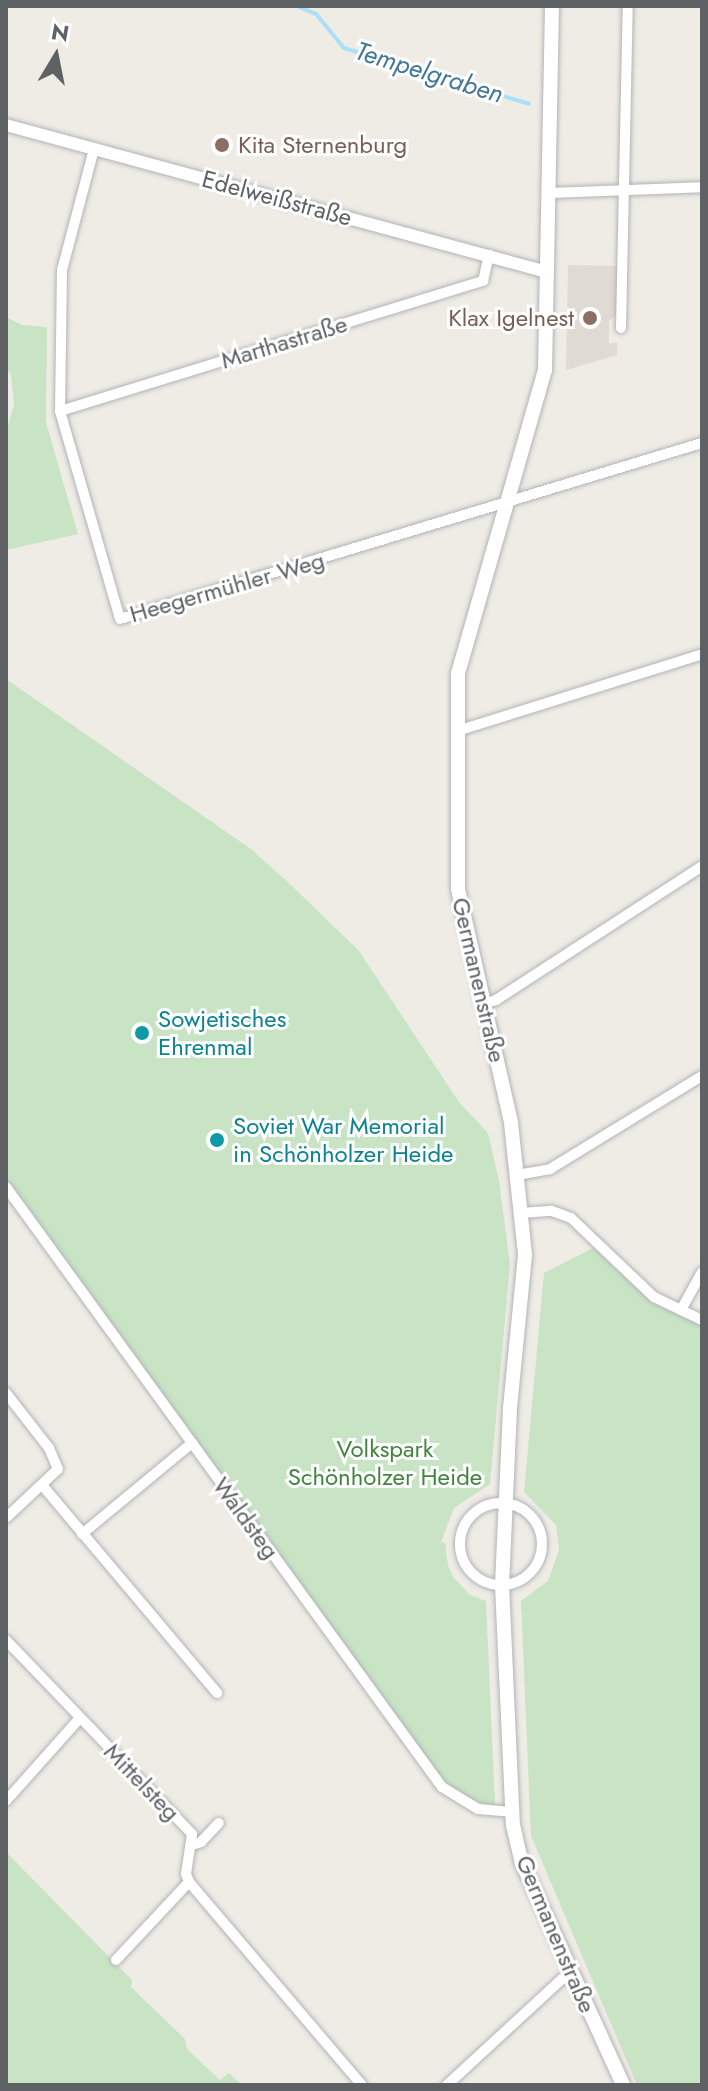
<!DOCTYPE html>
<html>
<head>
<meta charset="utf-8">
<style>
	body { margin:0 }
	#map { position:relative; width:708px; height:2091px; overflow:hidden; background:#efece6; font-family:Jost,sans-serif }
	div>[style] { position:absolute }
	.education>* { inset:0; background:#dfdbd4 }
	.green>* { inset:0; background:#c8e4c5 }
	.stream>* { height:4px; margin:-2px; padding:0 2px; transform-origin:2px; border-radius:2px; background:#ace0f9 }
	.roads { filter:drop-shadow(0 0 2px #b1b4b7) drop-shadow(0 0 2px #b1b4b7) }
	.minor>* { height:10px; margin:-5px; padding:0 5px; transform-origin:5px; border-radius:5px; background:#fff }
	.minor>.ring { margin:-5px; padding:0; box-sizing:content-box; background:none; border:10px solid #fff; border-radius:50% }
	.tertiary>* { height:12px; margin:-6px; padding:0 6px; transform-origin:6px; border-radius:6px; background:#fff }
	.secondary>* { height:14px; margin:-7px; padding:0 7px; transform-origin:7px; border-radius:7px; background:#fff }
	.dots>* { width:22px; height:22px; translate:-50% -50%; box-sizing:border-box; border:4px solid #fff; border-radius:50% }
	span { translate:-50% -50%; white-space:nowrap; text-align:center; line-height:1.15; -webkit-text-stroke:6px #fff; paint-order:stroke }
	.education-label { font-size:24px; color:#785e54 }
	.left { translate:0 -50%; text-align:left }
	.right { translate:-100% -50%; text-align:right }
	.street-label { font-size:24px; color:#5e6265 }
	.culture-label { font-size:24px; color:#0d838f }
	.park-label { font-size:24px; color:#41853d }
	.water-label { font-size:26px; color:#437799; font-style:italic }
	.frame { position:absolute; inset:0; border:8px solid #5e6265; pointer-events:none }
	.north { position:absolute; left:16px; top:16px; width:80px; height:80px; -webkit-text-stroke:6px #fff; paint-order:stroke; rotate:10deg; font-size:22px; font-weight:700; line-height:32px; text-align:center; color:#5e6265 }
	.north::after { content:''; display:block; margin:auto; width:28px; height:36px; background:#5e6265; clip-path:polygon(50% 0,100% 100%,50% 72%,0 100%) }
</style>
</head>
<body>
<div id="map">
	<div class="education">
		<div style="clip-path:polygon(568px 265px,617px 266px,617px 315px,609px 321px,609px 344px,617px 342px,617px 355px,566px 370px)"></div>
	</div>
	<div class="green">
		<div style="clip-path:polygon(6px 317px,22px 325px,47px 327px,46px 422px,78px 534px,6px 550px,6px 433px,14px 404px,11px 375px,6px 368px)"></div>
		<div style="clip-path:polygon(6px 679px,251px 849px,292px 886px,359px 951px,459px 1102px,488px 1133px,499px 1181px,510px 1264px,490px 1484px,454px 1508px,441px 1542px,445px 1543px,448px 1566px,454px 1578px,470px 1595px,486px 1601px,495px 1805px,475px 1802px,442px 1780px,6px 1177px)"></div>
		<div style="clip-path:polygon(593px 1248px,654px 1304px,702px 1325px,702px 2084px,698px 2085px,637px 2085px,531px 1836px,521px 1601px,548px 1581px,559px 1550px,556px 1525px,524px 1492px,544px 1273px)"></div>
		<div style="clip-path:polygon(6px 1852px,132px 1980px,131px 1987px,185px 2039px,187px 2049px,220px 2080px,229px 2073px,242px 2085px,6px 2085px)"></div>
	</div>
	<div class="stream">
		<div style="left:297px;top:6px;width:21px;rotate:23deg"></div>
		<div style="left:316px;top:14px;width:44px;rotate:50.5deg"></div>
		<div style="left:344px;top:48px;width:193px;rotate:16.8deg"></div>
	</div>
	<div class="roads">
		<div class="minor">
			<div style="left:94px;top:149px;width:125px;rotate:104.8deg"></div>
			<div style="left:62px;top:270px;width:141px;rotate:90.8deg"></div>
			<div style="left:60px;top:411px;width:216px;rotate:73.9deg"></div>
			<div style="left:120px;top:619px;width:608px;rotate:-16.83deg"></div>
			<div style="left:549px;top:193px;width:153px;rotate:-2.2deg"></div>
			<div style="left:621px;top:328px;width:322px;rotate:-88.8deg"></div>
			<div style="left:60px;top:411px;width:443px;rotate:-17.1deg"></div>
			<div style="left:483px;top:281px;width:27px;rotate:-77deg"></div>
			<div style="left:457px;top:731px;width:257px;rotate:-17.4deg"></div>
			<div style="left:483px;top:1004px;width:14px;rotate:-17deg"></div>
			<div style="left:496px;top:1000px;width:246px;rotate:-33deg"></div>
			<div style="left:517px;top:1175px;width:34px;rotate:-10deg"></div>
			<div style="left:550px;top:1169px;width:178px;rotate:-31.5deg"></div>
			<div style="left:6px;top:1187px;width:742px;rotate:54deg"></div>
			<div style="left:442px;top:1787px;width:42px;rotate:31.4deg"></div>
			<div style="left:478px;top:1809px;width:33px;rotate:5deg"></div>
			<div style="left:521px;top:1213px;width:31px;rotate:-4deg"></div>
			<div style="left:552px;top:1211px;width:20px;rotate:20deg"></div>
			<div style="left:571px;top:1218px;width:115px;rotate:43.6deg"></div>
			<div style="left:654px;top:1297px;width:53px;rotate:25.6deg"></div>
			<div style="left:681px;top:1310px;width:43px;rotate:-61.1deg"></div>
			<div style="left:6px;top:1393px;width:70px;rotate:52deg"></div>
			<div style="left:49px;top:1448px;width:23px;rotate:67deg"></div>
			<div style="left:58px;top:1469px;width:71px;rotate:136.7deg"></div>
			<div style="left:42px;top:1485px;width:272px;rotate:49.9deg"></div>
			<div class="ring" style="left:460px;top:1503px;width:72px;height:72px"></div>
			<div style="left:82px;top:1534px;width:143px;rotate:-39.6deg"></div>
			<div style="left:6px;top:1640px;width:269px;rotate:46.2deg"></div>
			<div style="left:192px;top:1834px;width:40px;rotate:98.5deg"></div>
			<div style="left:186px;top:1874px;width:9px;rotate:69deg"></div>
			<div style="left:189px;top:1882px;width:267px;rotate:49.6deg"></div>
			<div style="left:6px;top:1801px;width:110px;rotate:-48.3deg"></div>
			<div style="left:192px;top:1845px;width:9px;rotate:-18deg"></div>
			<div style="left:201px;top:1842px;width:26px;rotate:-47deg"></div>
			<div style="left:116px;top:1960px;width:107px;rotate:-46.9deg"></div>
			<div style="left:447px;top:2085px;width:156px;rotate:-42.7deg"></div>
			<div style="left:562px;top:1979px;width:11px;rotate:-22deg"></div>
		</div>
		<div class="tertiary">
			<div style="left:6px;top:125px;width:561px;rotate:15.2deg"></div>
		</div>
		<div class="secondary">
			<div style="left:552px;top:6px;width:364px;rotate:91.1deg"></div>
			<div style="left:545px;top:370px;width:316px;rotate:106deg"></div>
			<div style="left:458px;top:674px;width:215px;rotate:90deg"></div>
			<div style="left:458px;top:889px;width:240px;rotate:77.2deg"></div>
			<div style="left:511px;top:1123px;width:133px;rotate:83.9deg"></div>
			<div style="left:525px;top:1255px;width:155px;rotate:95.6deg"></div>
			<div style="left:510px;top:1409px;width:176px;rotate:92.6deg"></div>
			<div style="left:502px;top:1585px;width:240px;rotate:87.4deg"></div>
			<div style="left:513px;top:1825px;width:39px;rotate:77deg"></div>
			<div style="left:522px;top:1863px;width:244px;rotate:65.5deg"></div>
		</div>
	</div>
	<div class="dots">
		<div style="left:222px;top:145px;background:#8d6e63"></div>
		<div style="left:590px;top:318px;background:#8d6e63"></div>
		<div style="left:142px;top:1033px;background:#0f9aa8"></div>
		<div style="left:217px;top:1140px;background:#0f9aa8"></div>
	</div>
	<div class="education-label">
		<span class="left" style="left:238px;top:145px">Kita Sternenburg</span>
		<span class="right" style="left:574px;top:318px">Klax Igelnest</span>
	</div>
	<div class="street-label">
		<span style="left:277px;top:198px;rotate:15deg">Edelweißstraße</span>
		<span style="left:284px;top:342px;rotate:-17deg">Marthastraße</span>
		<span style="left:227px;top:587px;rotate:-16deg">Heegermühler Weg</span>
		<span style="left:479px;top:980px;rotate:77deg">Germanenstraße</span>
		<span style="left:246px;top:1518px;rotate:54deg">Waldsteg</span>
		<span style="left:142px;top:1782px;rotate:46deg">Mittelsteg</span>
		<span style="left:556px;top:1934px;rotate:67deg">Germanenstraße</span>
	</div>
	<div class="culture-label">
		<span class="left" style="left:158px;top:1033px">Sowjetisches<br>Ehrenmal</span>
		<span class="left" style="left:233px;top:1140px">Soviet War Memorial<br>in Schönholzer Heide</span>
	</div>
	<div class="park-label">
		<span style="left:385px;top:1463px">Volkspark<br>Schönholzer Heide</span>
	</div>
	<div class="water-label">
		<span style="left:429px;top:73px;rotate:17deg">Tempelgraben</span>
	</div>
	<div class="frame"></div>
	<div class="north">N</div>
</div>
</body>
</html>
